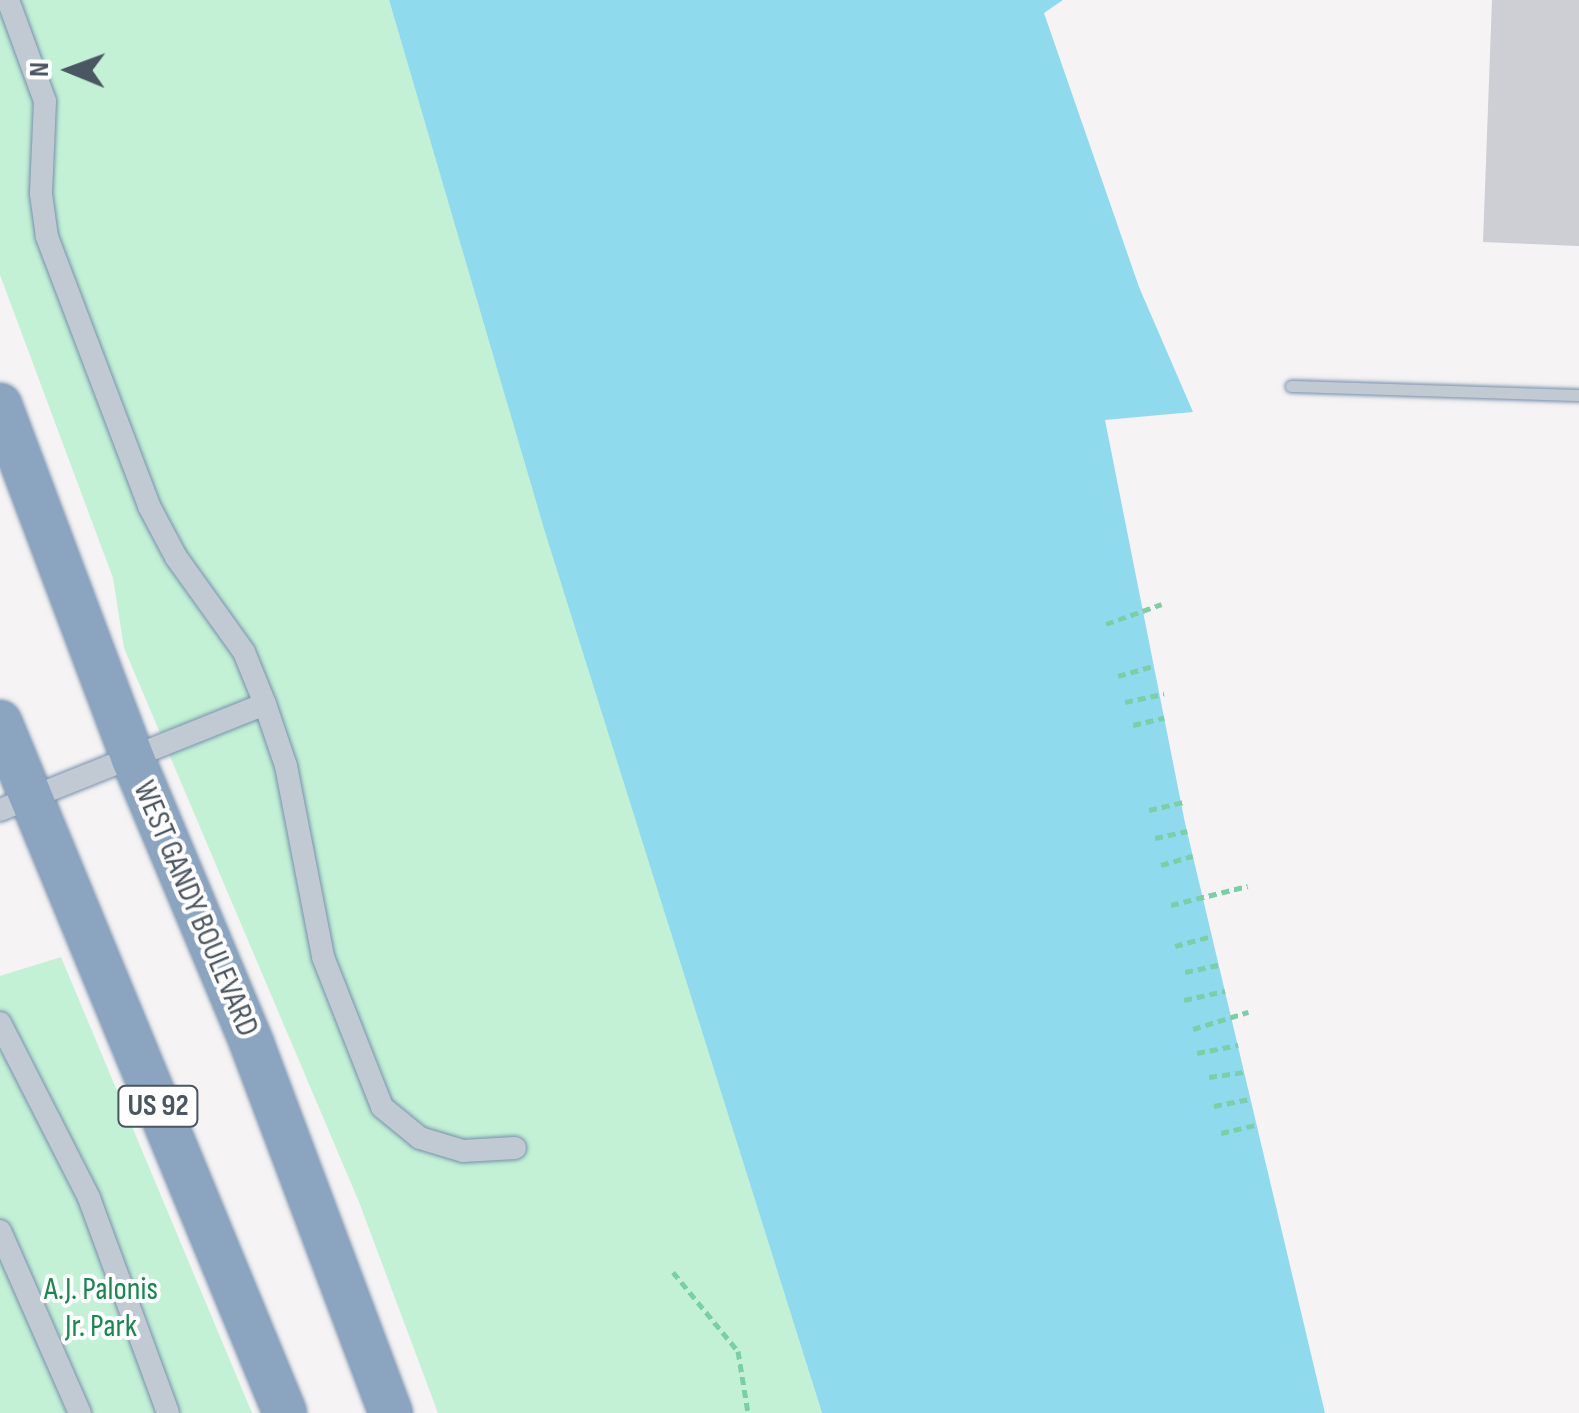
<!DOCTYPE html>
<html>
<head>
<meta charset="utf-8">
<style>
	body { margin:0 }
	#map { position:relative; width:1579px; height:1413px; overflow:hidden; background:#f5f3f3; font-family:"Sofia Sans Condensed",sans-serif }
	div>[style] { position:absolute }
	.green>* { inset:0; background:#c3f1d5 }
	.water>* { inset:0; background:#90daee }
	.building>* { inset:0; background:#cdcfd5 }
	.path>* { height:5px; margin-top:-2.5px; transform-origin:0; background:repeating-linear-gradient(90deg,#7ad0a6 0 8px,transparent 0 13px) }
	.roads { filter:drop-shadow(0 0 2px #7690ad) drop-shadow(0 0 2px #7690ad) }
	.lane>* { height:11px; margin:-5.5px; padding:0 5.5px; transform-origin:5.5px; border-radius:5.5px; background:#c1cad2 }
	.street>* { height:22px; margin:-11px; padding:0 11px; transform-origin:11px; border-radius:11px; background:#c1cad2 }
	.highway>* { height:42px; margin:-21px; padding:0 21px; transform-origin:21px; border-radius:21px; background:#8ba5c1 }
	span { translate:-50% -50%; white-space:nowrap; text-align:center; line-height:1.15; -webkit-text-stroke:8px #fff; paint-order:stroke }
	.shield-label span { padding:2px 8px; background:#fff; border:2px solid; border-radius:8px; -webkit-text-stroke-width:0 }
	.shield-label { font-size:30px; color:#4a5661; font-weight:700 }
	.street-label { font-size:32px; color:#4a5661 }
	.park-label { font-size:32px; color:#17864f }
	.north { position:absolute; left:20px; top:20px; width:100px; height:100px; -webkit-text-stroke:8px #fff; paint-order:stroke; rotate:271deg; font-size:28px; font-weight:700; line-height:40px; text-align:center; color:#4a5661 }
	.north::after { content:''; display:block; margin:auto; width:35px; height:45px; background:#4a5661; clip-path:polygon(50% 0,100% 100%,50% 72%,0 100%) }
</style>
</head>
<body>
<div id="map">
	<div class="green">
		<div style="clip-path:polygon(0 0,389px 0,546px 532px,822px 1413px,438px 1413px,359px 1202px,124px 648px,113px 578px,0 275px)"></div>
		<div style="clip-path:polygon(61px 957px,252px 1413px,0 1413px,0 976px)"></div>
	</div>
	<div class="water">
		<div style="clip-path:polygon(389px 0,1063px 0,1044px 13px,1139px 287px,1193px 412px,1105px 420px,1185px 823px,1325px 1413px,822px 1413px,545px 532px)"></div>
	</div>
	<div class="building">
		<div style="clip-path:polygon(1492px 0,1579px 0,1579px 246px,1483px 242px)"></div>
	</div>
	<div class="path">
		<div style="left:1106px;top:624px;width:59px;rotate:-19.7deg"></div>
		<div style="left:1118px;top:676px;width:37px;rotate:-16deg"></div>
		<div style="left:1125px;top:702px;width:40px;rotate:-12deg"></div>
		<div style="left:1133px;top:725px;width:32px;rotate:-13deg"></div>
		<div style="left:1149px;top:810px;width:35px;rotate:-13deg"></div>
		<div style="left:1155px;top:838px;width:33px;rotate:-12deg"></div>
		<div style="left:1161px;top:865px;width:33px;rotate:-16deg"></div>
		<div style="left:1171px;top:905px;width:79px;rotate:-13.9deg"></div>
		<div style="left:1175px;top:946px;width:38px;rotate:-15deg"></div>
		<div style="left:1185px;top:972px;width:34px;rotate:-12deg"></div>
		<div style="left:1184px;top:1000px;width:42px;rotate:-12.4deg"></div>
		<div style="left:1193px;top:1029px;width:58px;rotate:-17.2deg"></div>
		<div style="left:1197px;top:1053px;width:42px;rotate:-11deg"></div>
		<div style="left:1209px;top:1077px;width:35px;rotate:-8deg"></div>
		<div style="left:1214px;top:1106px;width:38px;rotate:-11deg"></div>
		<div style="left:1221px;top:1133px;width:37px;rotate:-13deg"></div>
		<div style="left:673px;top:1272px;width:102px;rotate:50.6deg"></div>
		<div style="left:738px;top:1351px;width:63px;rotate:80.8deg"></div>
	</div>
	<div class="roads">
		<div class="lane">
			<div style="left:1291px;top:386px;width:288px;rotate:1.8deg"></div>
		</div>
		<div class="street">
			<div style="left:8px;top:0;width:108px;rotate:69.9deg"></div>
			<div style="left:45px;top:101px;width:93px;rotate:92.5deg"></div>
			<div style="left:41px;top:194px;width:43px;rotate:82.1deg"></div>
			<div style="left:47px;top:237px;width:288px;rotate:69.2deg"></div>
			<div style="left:149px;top:506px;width:58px;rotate:62.1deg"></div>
			<div style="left:176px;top:557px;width:117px;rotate:54.4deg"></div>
			<div style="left:244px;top:652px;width:56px;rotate:68deg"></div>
			<div style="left:265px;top:704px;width:65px;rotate:71.3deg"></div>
			<div style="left:286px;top:766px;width:195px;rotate:79deg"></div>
			<div style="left:323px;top:957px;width:161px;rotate:68.5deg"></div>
			<div style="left:382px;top:1107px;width:49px;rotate:39.2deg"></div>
			<div style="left:420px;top:1138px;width:45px;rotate:16.8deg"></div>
			<div style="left:463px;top:1151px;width:52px;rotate:-3.3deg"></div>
			<div style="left:0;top:810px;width:285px;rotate:-21.8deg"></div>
			<div style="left:0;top:1023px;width:196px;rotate:63deg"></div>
			<div style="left:89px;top:1198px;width:229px;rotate:69.8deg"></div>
			<div style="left:0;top:1231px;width:199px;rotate:66.3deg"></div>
		</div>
		<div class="highway">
			<div style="left:0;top:405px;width:378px;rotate:69.4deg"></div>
			<div style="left:133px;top:759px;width:309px;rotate:67.3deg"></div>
			<div style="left:252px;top:1044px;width:394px;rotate:69.4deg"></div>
			<div style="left:0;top:722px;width:747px;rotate:67.59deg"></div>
		</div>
	</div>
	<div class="shield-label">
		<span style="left:158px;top:1106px">US 92</span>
	</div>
	<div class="street-label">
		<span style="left:195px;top:909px;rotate:67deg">WEST GANDY BOULEVARD</span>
	</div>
	<div class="park-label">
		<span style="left:101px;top:1309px">A.J. Palonis<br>Jr. Park</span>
	</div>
	<div class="north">N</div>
</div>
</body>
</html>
